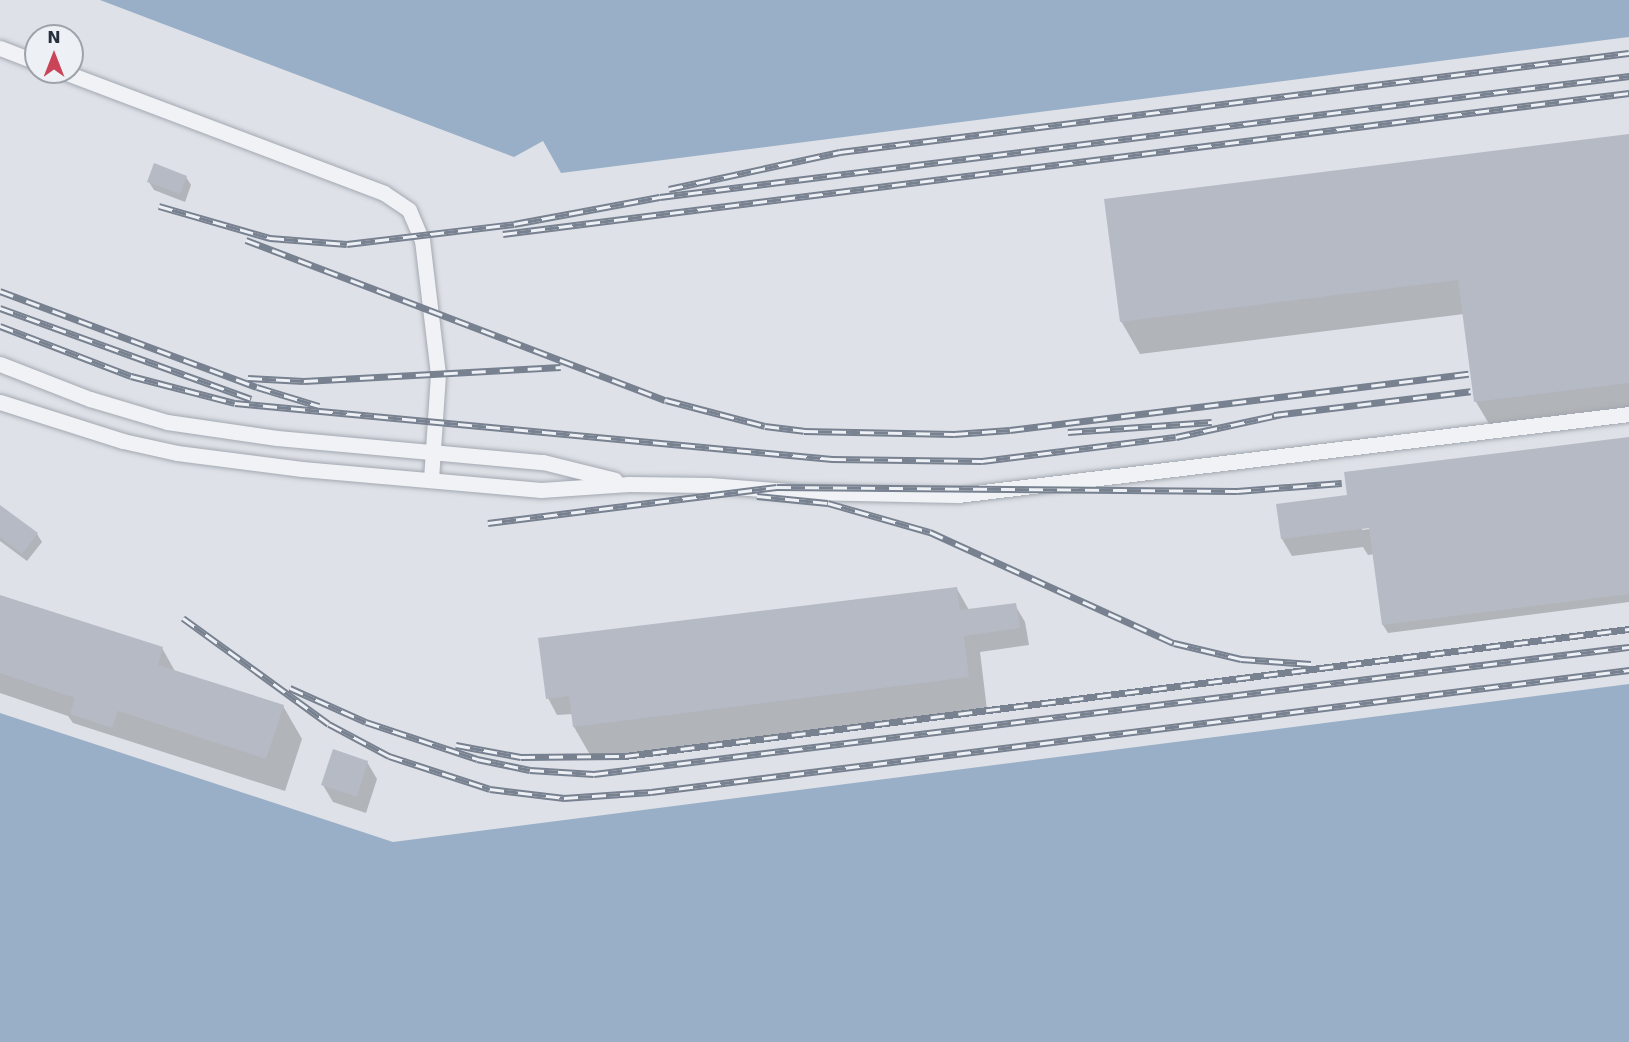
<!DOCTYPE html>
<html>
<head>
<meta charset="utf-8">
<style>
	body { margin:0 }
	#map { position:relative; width:1629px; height:1042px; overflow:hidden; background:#dee1e7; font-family:"DejaVu Sans",sans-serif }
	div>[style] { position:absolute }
	.water>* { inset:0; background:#99afc7 }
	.shadow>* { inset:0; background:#0003 }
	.building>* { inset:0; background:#b5bac4 }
	.roads { filter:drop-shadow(0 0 2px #a3a8b1) drop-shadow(0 0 2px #a3a8b1) }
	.service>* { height:15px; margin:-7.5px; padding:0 7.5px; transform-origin:7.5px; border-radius:7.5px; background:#f0f2f5 }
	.rail>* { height:7px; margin-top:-3.5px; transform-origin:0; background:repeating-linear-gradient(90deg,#edf0f5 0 14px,#788190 0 28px); box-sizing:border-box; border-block:2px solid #788190 }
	span { translate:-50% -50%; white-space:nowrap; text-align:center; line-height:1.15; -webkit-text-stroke:5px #edf0f5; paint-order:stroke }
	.north { position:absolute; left:24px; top:24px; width:60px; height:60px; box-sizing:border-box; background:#edf0f5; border:2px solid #9ea3ab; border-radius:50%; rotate:0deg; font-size:16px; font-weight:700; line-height:24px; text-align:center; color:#272f3d }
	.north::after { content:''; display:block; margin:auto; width:21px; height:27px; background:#ca4458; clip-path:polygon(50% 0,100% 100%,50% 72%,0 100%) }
</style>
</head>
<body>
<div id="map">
	<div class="water">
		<div style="clip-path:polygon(100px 0,1629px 0,1629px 37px,561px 173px,543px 141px,514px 157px)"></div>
		<div style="clip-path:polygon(1629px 684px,1629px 1042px,0 1042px,0 713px,393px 842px)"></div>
	</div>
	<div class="shadow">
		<div style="clip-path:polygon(1629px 135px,1629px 410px,1491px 427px,1476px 402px,1464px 314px,1140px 354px,1121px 321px)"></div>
		<div style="clip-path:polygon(186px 177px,191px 185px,185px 202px,154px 190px,149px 182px)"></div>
		<div style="clip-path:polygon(evenodd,1629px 438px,1629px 602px,1388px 633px,1383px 625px,1374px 554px,1368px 555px,1363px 547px,1292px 556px,1282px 539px,1277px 505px,1349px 496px,1629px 438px,1362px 527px,1377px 528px,1362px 530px,1362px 527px)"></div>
		<div style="clip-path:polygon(0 507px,37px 534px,42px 542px,27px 561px,0 541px)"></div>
		<div style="clip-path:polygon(957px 589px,969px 610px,1015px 605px,1025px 622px,1029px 645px,980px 652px,987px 710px,593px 760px,574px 727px,573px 714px,557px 715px,548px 698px)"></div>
		<div style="clip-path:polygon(0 596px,162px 648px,176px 673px,283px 706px,302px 739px,285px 791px,73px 723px,68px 716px,0 693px)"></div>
		<div style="clip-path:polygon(367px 762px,377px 779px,366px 813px,333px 802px,323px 785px)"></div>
	</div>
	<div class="building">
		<div style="clip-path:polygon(1629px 134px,1629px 383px,1474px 402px,1458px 280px,1120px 322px,1104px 199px)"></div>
		<div style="clip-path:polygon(154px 163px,187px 176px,180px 194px,147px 182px)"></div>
		<div style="clip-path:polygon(1629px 437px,1629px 594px,1382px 625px,1369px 528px,1281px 539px,1276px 504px,1347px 495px,1344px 472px)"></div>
		<div style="clip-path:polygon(0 505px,38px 533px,22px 554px,0 537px)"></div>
		<div style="clip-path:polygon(957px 587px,960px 610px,1016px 603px,1020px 628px,964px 636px,969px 677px,573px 727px,569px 696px,546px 699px,538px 638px)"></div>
		<div style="clip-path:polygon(0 595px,163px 647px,158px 665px,284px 705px,266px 759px,118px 711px,112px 728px,70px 714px,75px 698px,0 673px)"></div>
		<div style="clip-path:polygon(333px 749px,368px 761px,357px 797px,321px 785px)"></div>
	</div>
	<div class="roads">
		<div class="service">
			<div style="left:0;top:48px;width:39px;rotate:21deg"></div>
			<div style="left:64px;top:72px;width:342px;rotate:20.7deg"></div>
			<div style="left:384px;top:193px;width:30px;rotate:34deg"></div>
			<div style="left:409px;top:210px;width:33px;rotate:67deg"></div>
			<div style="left:422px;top:240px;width:135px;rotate:83.2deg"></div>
			<div style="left:438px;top:374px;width:106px;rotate:93.8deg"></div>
			<div style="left:0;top:364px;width:97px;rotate:21.3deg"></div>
			<div style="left:90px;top:399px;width:80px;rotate:16.6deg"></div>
			<div style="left:167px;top:422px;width:111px;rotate:8.3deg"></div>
			<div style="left:277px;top:438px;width:267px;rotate:5.2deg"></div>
			<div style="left:543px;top:462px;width:74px;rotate:14deg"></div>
			<div style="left:0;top:402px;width:129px;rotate:17.6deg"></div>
			<div style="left:123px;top:441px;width:55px;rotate:12.5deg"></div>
			<div style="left:177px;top:453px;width:126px;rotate:7.3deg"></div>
			<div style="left:302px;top:469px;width:240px;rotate:5deg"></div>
			<div style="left:541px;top:490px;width:88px;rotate:-3.9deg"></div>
			<div style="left:629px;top:484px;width:80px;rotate:0.7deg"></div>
			<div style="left:709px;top:485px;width:92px;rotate:4.4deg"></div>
			<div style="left:801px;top:492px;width:157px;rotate:1.1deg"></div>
			<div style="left:958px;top:495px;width:676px;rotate:-6.88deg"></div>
		</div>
	</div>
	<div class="rail">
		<div style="left:669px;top:189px;width:175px;rotate:-12.2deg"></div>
		<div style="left:840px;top:152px;width:795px;rotate:-7.15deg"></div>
		<div style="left:159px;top:206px;width:116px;rotate:16.1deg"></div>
		<div style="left:270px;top:238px;width:77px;rotate:4.5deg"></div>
		<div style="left:347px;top:244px;width:168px;rotate:-6.8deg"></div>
		<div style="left:514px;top:224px;width:148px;rotate:-10.5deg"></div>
		<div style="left:660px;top:197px;width:977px;rotate:-7.12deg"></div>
		<div style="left:503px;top:234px;width:1135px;rotate:-7.14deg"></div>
		<div style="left:246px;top:240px;width:449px;rotate:20.9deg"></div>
		<div style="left:666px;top:400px;width:102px;rotate:14.7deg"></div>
		<div style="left:765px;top:426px;width:39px;rotate:7deg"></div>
		<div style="left:804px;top:431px;width:150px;rotate:1.1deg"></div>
		<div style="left:954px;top:434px;width:56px;rotate:-4.1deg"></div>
		<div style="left:1010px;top:430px;width:462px;rotate:-7deg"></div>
		<div style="left:0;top:291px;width:274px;rotate:20.5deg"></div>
		<div style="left:257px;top:387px;width:65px;rotate:17deg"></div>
		<div style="left:0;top:308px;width:267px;rotate:19.9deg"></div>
		<div style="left:0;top:326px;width:140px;rotate:20.9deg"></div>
		<div style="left:131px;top:376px;width:107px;rotate:14.6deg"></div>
		<div style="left:235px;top:403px;width:600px;rotate:5.36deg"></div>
		<div style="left:832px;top:459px;width:150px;rotate:0.8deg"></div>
		<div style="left:982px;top:461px;width:195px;rotate:-7.1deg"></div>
		<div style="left:1176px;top:437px;width:108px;rotate:-12.2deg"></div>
		<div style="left:248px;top:378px;width:56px;rotate:3.1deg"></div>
		<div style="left:304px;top:381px;width:257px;rotate:-3.1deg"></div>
		<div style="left:1274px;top:415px;width:198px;rotate:-6.9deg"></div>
		<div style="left:1068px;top:432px;width:144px;rotate:-4deg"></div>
		<div style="left:757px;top:496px;width:71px;rotate:5.6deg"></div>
		<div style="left:828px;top:503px;width:106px;rotate:15.9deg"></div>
		<div style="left:930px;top:532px;width:268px;rotate:24.5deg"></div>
		<div style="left:1174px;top:643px;width:69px;rotate:13.4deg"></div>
		<div style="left:1241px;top:659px;width:70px;rotate:4.1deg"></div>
		<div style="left:488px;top:523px;width:291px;rotate:-7.1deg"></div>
		<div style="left:777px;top:487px;width:460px;rotate:0.5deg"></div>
		<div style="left:1237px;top:491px;width:105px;rotate:-4.4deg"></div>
		<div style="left:183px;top:618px;width:180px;rotate:36deg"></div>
		<div style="left:329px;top:724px;width:68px;rotate:28.1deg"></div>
		<div style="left:389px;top:756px;width:106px;rotate:18.1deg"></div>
		<div style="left:490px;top:789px;width:75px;rotate:6.9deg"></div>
		<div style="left:564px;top:798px;width:87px;rotate:-3.9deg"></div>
		<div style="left:651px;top:792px;width:986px;rotate:-7.11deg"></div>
		<div style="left:290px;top:688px;width:83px;rotate:24.1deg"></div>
		<div style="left:366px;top:722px;width:117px;rotate:18.4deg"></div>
		<div style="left:477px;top:759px;width:54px;rotate:11.7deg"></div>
		<div style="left:530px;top:770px;width:64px;rotate:3.6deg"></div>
		<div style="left:594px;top:774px;width:1043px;rotate:-7deg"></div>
		<div style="left:456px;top:745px;width:66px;rotate:10.5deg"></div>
		<div style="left:521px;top:757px;width:104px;rotate:-0.6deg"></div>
		<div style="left:625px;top:756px;width:1012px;rotate:-7.21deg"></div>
	</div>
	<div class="north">N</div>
</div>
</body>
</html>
